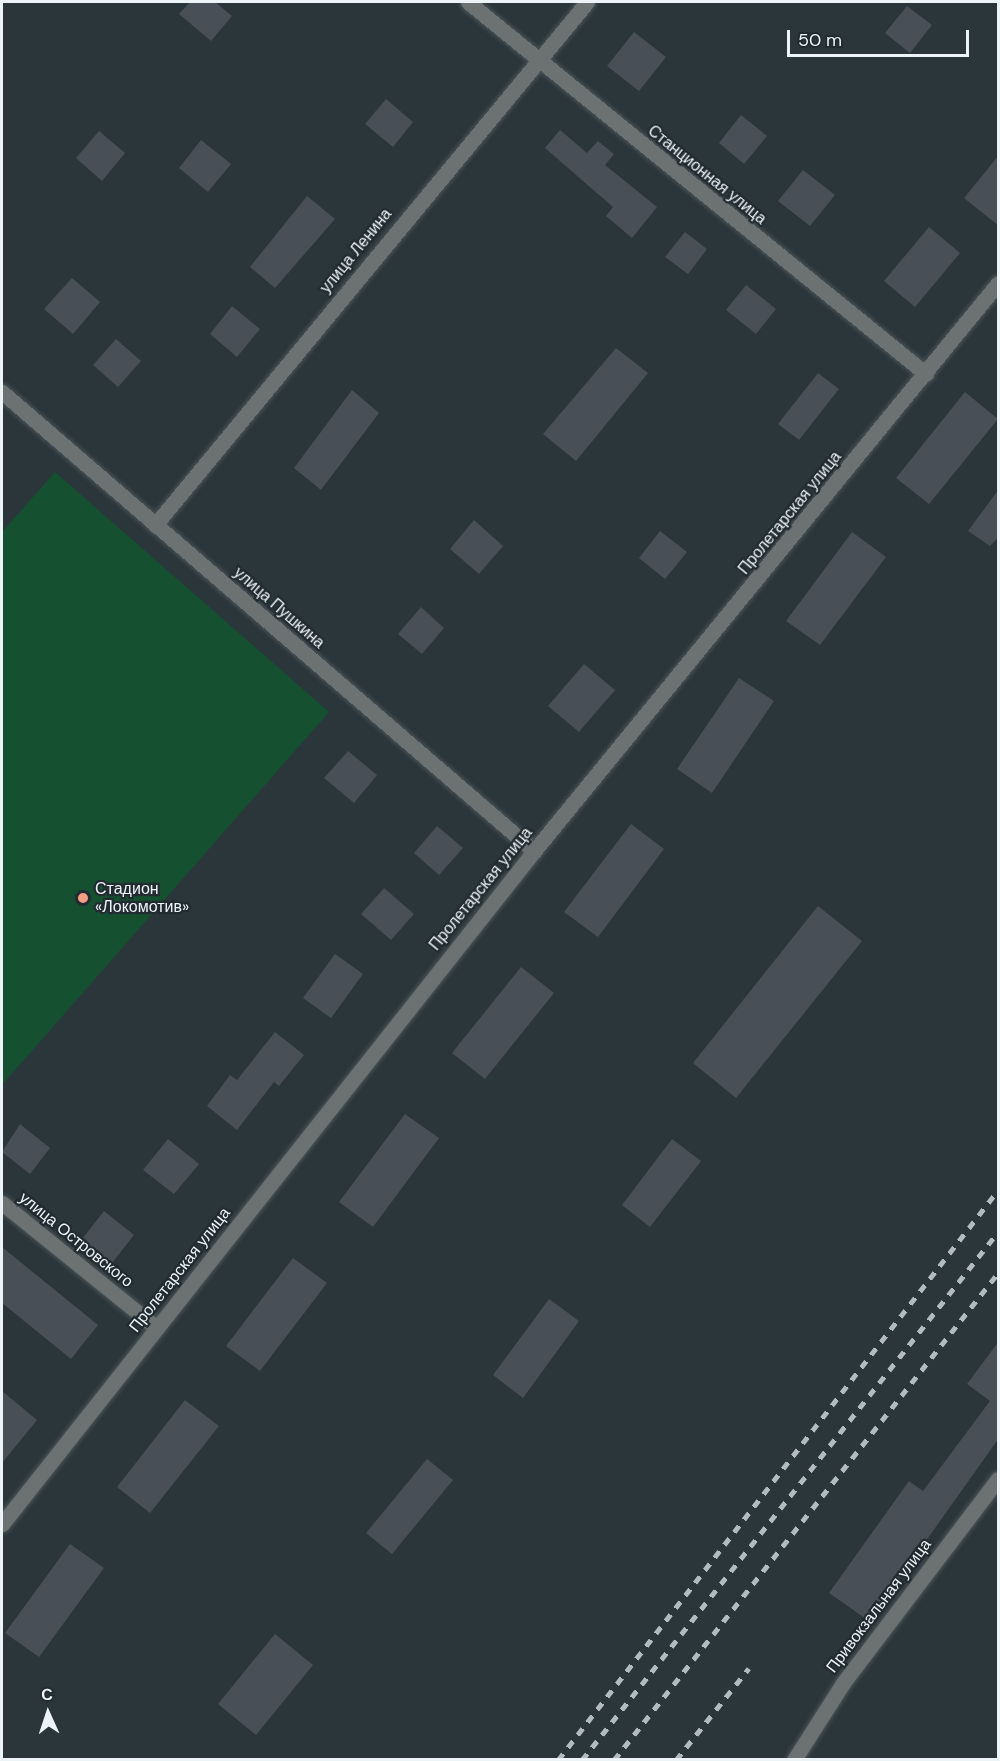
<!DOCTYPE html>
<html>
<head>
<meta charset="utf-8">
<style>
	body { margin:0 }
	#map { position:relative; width:1000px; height:1761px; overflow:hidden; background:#2b363a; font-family:"DM Sans",sans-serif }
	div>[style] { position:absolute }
	.green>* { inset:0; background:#155131 }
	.building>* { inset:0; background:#494f57 }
	.roads { filter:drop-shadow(0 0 2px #4a5458) drop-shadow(0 0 2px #4a5458) }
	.minor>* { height:15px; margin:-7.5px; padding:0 7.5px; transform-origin:7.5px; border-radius:7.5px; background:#6c7272 }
	.rail>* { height:4.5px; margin-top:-2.25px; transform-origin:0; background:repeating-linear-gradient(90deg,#b2bbbe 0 8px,transparent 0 16px) }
	.dots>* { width:16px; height:16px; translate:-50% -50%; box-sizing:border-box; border:3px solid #222c30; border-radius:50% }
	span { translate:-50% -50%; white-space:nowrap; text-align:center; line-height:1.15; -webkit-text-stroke:4.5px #222c30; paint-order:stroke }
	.street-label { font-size:16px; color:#edf4f7 }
	.poi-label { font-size:16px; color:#edf4f7 }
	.left { translate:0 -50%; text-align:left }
	.frame { position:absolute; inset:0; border:3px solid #edf4f7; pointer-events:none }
	.north { position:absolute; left:18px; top:1683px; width:60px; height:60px; -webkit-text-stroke:4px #222c30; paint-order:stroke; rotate:357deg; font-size:16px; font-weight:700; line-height:24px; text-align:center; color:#edf4f7 }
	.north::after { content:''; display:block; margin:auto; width:21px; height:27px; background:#edf4f7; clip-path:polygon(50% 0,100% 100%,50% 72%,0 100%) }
	.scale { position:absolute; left:787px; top:30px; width:182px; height:27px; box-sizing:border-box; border:3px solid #edf4f7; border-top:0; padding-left:8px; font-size:18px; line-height:21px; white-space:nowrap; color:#edf4f7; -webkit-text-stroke:4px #222c30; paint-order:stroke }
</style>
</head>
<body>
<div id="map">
	<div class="green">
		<div style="clip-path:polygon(55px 472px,329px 712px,2px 1085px,2px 532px)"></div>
	</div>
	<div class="building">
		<div style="clip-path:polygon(190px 2px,215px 2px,232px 16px,211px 41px,179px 14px)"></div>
		<div style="clip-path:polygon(907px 6px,932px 25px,910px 53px,885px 33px)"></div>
		<div style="clip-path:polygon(634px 32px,666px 57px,639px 91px,607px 66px)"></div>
		<div style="clip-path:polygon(386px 99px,413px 122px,393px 147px,365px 124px)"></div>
		<div style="clip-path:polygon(741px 115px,767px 136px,744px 164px,719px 143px)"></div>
		<div style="clip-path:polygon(560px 130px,587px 153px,598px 141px,614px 154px,605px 165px,657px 207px,632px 238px,606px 216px,613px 207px,545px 148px)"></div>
		<div style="clip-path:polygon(99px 131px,125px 153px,102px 181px,76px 158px)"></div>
		<div style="clip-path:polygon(201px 140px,231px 164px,208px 192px,179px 168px)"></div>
		<div style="clip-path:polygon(999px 155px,999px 226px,964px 198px)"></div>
		<div style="clip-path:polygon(803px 170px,835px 195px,810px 226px,778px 201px)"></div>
		<div style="clip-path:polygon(307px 196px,335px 219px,275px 288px,250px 267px)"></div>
		<div style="clip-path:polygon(929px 227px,960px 253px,915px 307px,884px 281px)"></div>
		<div style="clip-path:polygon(685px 232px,707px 249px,688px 274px,665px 257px)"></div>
		<div style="clip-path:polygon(72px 278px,100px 302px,73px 334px,44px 309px)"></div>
		<div style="clip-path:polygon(746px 285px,776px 309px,756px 334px,726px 310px)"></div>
		<div style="clip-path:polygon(232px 306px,260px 329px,237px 357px,210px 334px)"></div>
		<div style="clip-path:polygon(116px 339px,141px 361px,118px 387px,93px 365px)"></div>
		<div style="clip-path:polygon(616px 348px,648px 373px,576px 461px,543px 434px)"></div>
		<div style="clip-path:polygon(818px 373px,839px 389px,799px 440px,778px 424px)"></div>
		<div style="clip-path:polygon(352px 390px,379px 413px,321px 490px,294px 468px)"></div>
		<div style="clip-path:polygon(965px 392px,998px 419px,929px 504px,896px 478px)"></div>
		<div style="clip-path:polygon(999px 489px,999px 537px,990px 546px,968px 531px)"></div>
		<div style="clip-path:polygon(474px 520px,503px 546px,479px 574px,450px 549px)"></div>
		<div style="clip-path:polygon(660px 531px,687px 552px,665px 579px,639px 558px)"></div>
		<div style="clip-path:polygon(852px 532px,886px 557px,820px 645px,786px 621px)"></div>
		<div style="clip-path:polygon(421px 607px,444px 628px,422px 654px,398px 634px)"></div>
		<div style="clip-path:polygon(584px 664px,615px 690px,579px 732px,548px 706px)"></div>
		<div style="clip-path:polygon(739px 678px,774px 701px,712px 793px,677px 769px)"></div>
		<div style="clip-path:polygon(348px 751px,377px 775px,354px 803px,324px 778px)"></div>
		<div style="clip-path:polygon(631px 824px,664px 849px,598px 937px,564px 912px)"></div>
		<div style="clip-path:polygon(437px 826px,463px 848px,439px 875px,414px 853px)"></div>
		<div style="clip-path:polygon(384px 888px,414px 914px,391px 940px,361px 914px)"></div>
		<div style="clip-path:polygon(818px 906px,862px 941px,736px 1098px,693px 1063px)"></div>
		<div style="clip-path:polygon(335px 954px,363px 974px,331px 1018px,303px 998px)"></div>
		<div style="clip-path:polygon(521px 967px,554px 993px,485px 1079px,452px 1053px)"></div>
		<div style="clip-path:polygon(275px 1032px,304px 1055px,279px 1086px,274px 1082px,237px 1130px,207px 1106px,230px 1075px,237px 1080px)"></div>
		<div style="clip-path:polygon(405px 1114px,439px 1138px,373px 1227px,339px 1202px)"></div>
		<div style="clip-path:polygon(20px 1124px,50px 1148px,30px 1174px,2px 1152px)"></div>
		<div style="clip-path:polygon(168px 1139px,199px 1164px,174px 1194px,143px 1170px)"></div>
		<div style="clip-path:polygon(672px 1139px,701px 1161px,650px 1227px,622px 1205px)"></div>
		<div style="clip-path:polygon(104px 1211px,134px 1235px,112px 1263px,82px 1239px)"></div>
		<div style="clip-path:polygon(2px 1247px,98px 1325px,71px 1359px,2px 1303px)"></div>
		<div style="clip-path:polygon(293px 1258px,327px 1283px,260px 1371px,226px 1346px)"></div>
		<div style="clip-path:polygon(549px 1299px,579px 1321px,523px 1398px,493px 1375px)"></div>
		<div style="clip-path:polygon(999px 1341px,999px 1438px,869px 1621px,829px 1593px,909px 1481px,923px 1491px,990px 1401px,967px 1384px)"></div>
		<div style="clip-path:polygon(2px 1391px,37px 1420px,2px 1463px)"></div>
		<div style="clip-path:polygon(185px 1400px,219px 1426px,150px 1513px,117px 1487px)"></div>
		<div style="clip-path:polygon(427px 1459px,453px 1480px,392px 1554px,366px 1533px)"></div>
		<div style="clip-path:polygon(70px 1544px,104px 1568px,39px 1657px,5px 1633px)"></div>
		<div style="clip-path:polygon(275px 1634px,313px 1665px,256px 1735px,218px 1704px)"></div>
	</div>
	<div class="roads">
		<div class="minor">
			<div style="left:468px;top:2px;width:590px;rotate:39.08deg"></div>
			<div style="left:2px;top:392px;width:703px;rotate:40.79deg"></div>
			<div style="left:155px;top:525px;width:678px;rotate:-50.44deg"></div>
			<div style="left:2px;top:1203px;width:199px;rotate:38.9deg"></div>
			<div style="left:2px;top:1524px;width:858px;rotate:-51.67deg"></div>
			<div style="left:534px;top:851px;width:733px;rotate:-50.75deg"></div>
			<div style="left:794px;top:1760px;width:91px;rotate:-57.5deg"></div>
			<div style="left:843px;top:1683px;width:256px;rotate:-52.8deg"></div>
		</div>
	</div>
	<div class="rail">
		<div style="left:558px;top:1760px;width:720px;rotate:-52.33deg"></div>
		<div style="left:582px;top:1760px;width:672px;rotate:-51.77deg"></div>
		<div style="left:614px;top:1760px;width:620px;rotate:-51.74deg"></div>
		<div style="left:676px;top:1760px;width:117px;rotate:-51.6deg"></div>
	</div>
	<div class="dots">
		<div style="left:83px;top:898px;background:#f39f83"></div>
	</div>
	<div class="street-label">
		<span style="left:707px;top:175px;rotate:39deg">Станционная улица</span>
		<span style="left:356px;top:251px;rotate:-51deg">улица Ленина</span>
		<span style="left:790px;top:513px;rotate:-51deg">Пролетарская улица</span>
		<span style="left:279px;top:608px;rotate:41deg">улица Пушкина</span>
		<span style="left:481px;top:889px;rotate:-51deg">Пролетарская улица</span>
		<span style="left:76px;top:1240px;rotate:39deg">улица Островского</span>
		<span style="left:180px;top:1270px;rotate:-52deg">Пролетарская улица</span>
		<span style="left:879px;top:1606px;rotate:-53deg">Привокзальная улица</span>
	</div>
	<div class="poi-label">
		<span class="left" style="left:95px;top:898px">Стадион<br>«Локомотив»</span>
	</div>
	<div class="frame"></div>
	<div class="north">С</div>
	<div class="scale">50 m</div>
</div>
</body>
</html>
